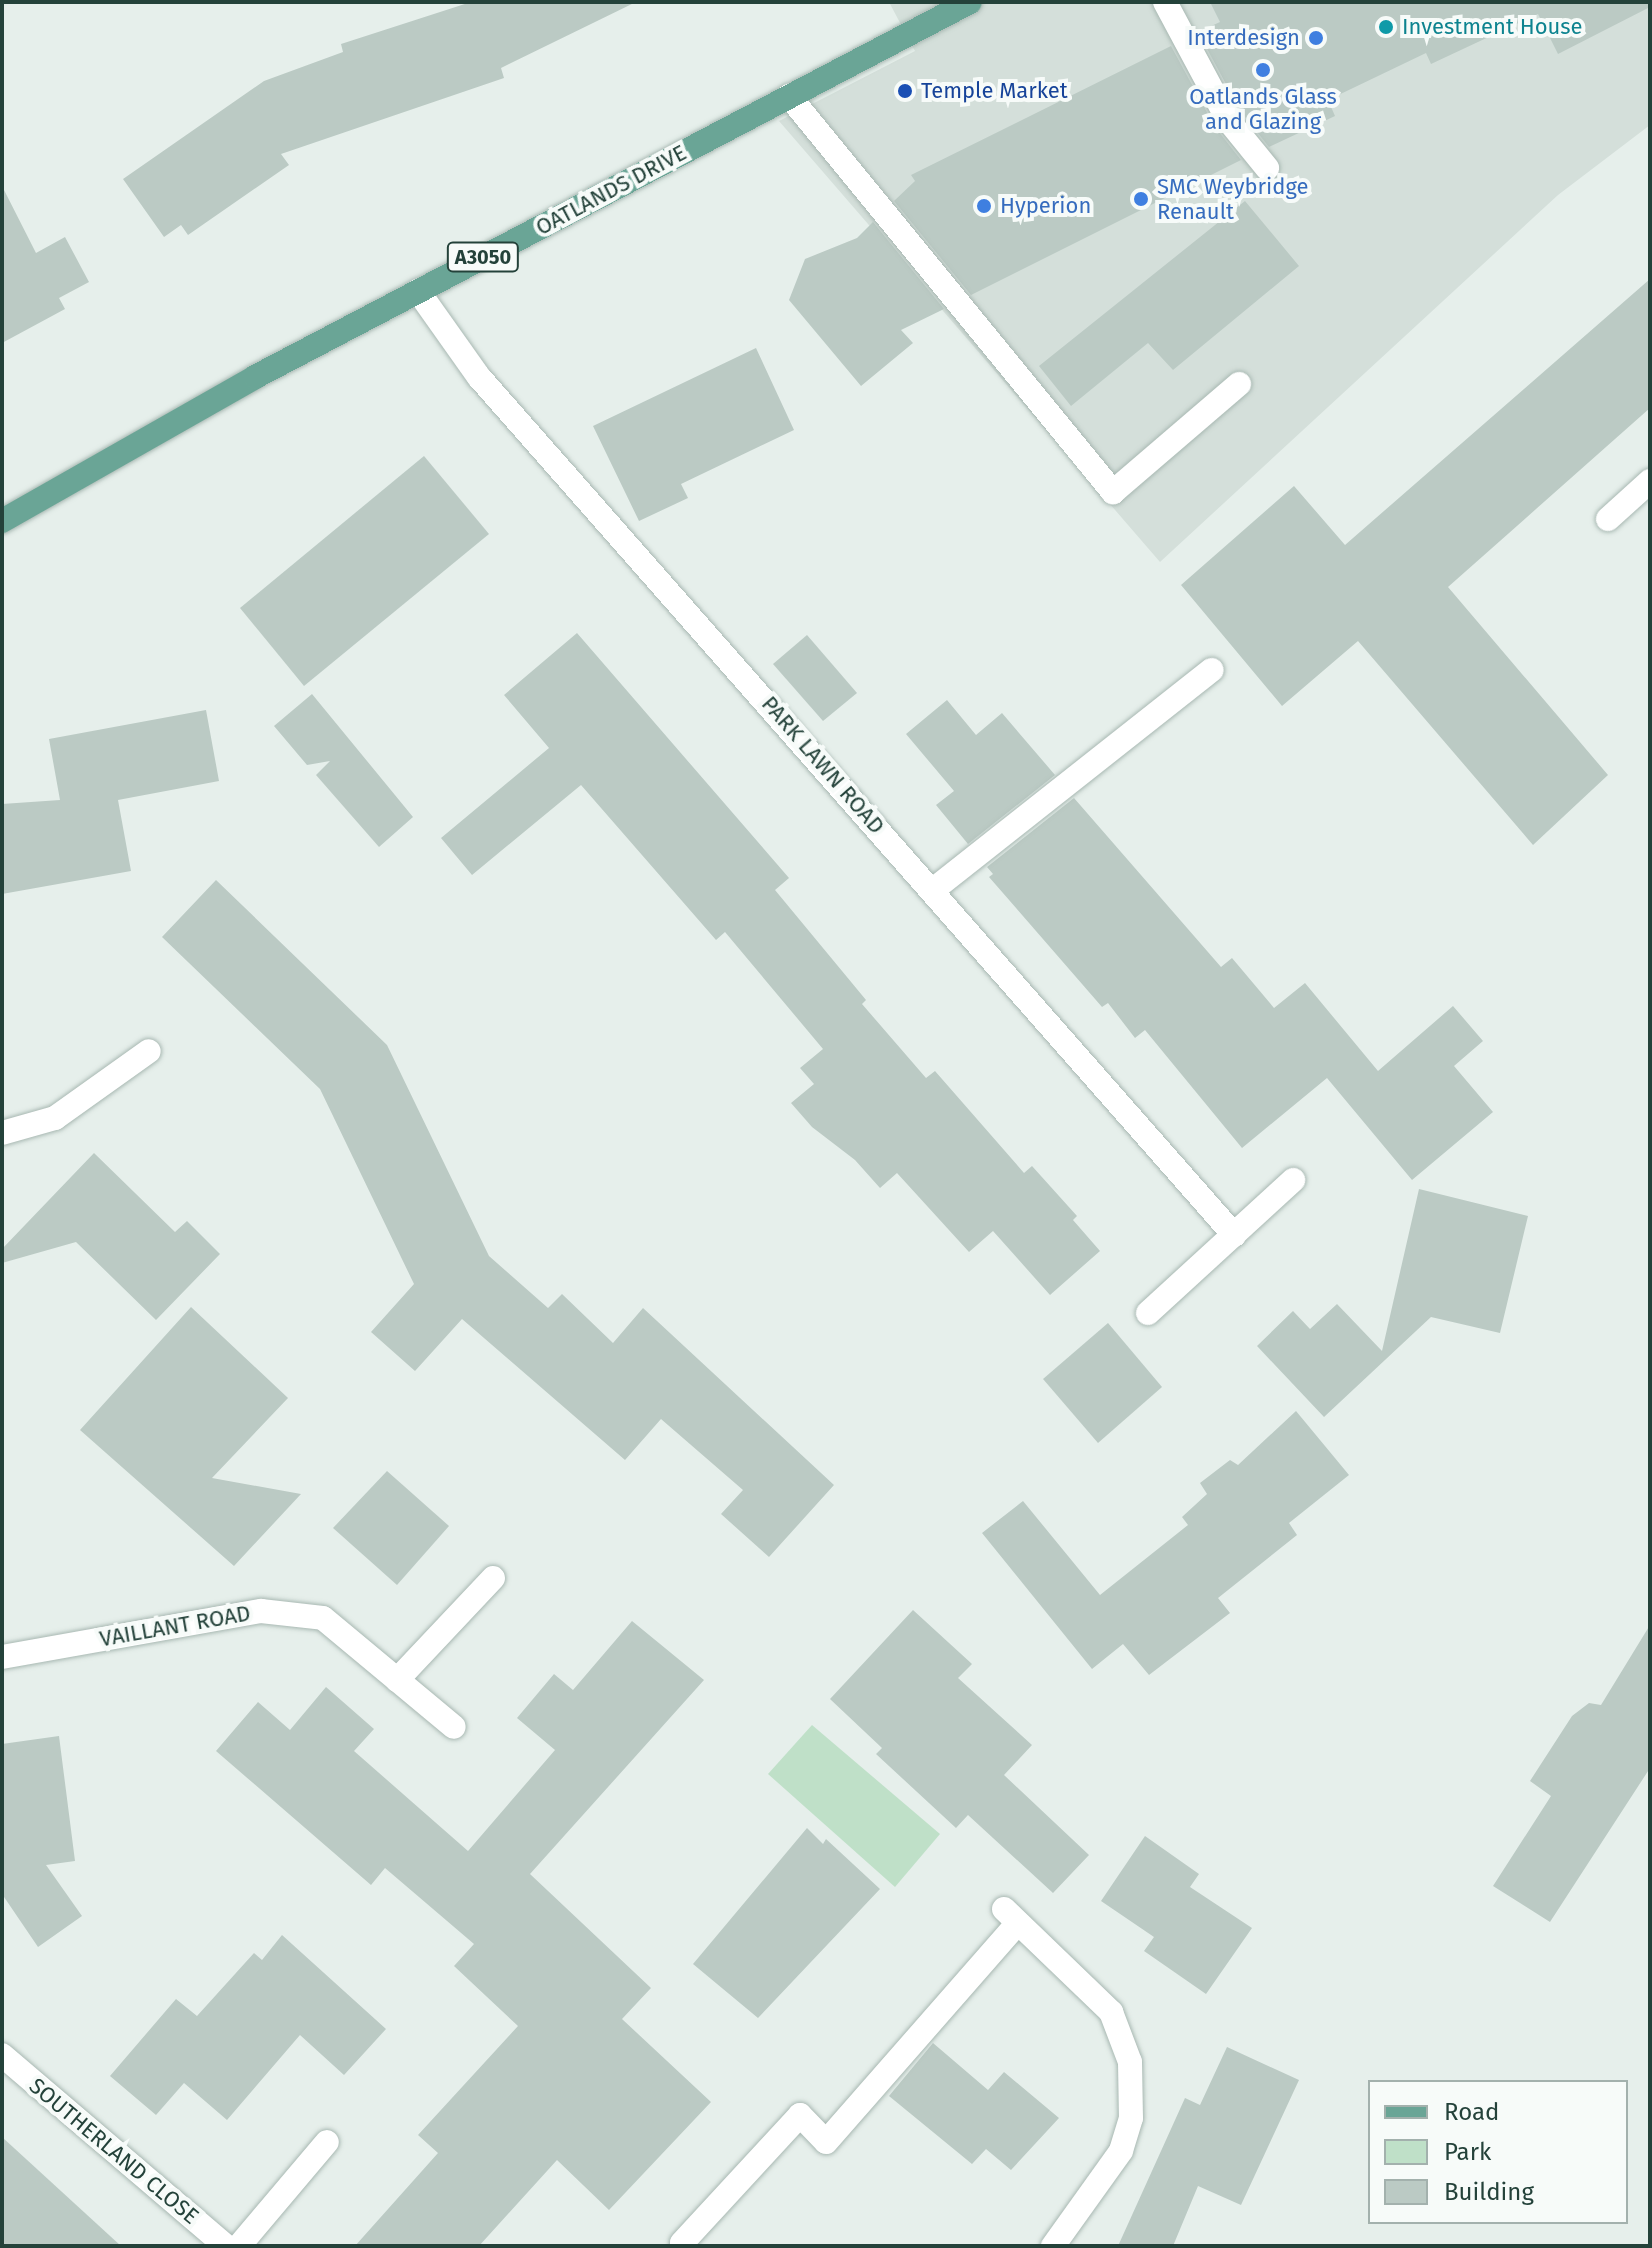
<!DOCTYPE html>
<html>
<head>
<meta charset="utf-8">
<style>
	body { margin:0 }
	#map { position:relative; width:1652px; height:2248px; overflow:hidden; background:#e6efeb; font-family:"Fira Sans",sans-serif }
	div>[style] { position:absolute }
	.built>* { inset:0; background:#d4dfda }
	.green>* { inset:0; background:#bfe0c8 }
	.building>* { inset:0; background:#bbcac4 }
	.roads { filter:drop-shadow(0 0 2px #a8b8b2) drop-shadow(0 0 2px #a8b8b2) }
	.service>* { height:24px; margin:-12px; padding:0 12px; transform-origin:12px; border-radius:12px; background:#fff }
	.minor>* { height:24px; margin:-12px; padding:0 12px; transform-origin:12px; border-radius:12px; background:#fff }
	.primary>* { height:24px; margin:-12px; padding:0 12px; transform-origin:12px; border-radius:12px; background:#6aa596 }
	.dots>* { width:22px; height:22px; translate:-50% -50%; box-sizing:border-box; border:4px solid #f7fbf9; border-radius:50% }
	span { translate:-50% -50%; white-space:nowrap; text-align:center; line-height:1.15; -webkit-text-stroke:8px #f7fbf9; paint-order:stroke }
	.shield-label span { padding:2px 6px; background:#f7fbf9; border:2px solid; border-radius:6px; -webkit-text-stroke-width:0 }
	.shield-label { font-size:20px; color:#24423a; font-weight:700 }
	.culture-label { font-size:22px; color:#0d838f }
	.left { translate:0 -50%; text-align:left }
	.shop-label { font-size:22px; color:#366cbe }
	.right { translate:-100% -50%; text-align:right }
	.transit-label { font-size:22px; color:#164399 }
	.street-label { font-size:22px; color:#24423a }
	.frame { position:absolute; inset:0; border:4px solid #24423a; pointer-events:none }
	.legend { position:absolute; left:1368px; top:2080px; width:260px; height:144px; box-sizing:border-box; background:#f7fbf9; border:2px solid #a3b1ad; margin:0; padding:10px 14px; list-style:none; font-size:24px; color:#24423a }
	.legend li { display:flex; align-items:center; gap:16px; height:40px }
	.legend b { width:40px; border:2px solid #a3b1ad }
</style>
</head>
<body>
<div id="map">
	<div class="built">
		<div style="clip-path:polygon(889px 2px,1650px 2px,1650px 125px,1558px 195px,1160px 562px,779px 121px,915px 51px)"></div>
	</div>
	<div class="green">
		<div style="clip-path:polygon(812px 1725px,940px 1834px,895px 1887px,768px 1774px)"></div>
	</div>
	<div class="building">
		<div style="clip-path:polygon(471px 2px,636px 2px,501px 68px,504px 78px,281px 154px,289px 165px,188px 235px,181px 225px,164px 237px,123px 179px,264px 81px,343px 52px,341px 44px)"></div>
		<div style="clip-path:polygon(1210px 2px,1650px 2px,1650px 7px,1558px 54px,1538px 14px,1431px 64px,1426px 53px,1328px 100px,1335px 116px,1269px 147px,1241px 112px,1198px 32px,1220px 22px)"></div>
		<div style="clip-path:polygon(1171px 46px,1215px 127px,1241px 160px,971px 295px,894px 201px,915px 181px,911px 175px)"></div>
		<div style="clip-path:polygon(2px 186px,36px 253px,65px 237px,89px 282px,59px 298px,65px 309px,2px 343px)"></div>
		<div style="clip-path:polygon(1245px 201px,1299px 266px,1173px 370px,1148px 343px,1071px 406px,1039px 366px)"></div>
		<div style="clip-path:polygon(873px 222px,944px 309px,901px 330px,913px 343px,861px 386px,789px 300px,805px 259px,857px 238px)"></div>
		<div style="clip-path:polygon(1650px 279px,1650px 408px,1448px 587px,1608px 775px,1533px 845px,1358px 641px,1282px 706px,1181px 585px,1294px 486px,1345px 545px)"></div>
		<div style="clip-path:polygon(756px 348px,794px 430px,681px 484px,688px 498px,639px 521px,593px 426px)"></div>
		<div style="clip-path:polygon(424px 456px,489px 534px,304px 686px,240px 608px)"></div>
		<div style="clip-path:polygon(577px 633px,789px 878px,775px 890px,866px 1000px,862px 1004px,926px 1078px,935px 1071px,1024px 1173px,1032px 1166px,1077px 1216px,1073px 1220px,1100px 1251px,1050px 1295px,993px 1231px,969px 1252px,897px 1173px,880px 1188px,855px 1160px,812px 1127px,791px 1103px,814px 1084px,800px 1068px,823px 1049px,725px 932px,716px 940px,581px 785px,472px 875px,441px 838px,549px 748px,504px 695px)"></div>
		<div style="clip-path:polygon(807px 635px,857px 693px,823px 721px,773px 664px)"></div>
		<div style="clip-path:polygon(312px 694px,413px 817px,379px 847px,316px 775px,330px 761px,307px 765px,274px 726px)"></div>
		<div style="clip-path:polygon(947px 700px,976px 735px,1002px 713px,1055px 775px,968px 844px,936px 805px,954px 791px,906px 734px)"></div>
		<div style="clip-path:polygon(206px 710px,219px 781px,118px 800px,131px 871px,2px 894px,2px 804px,60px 800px,49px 739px)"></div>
		<div style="clip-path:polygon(1074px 798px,1221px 967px,1232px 958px,1274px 1008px,1305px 983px,1378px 1071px,1453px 1006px,1483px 1041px,1454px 1066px,1493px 1112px,1412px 1180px,1327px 1078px,1242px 1148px,1145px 1030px,1135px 1038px,1108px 1003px,1102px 1007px,989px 877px,993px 874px,987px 867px)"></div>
		<div style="clip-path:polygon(216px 880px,387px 1045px,489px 1256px,548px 1308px,562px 1294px,613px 1343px,643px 1308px,834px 1485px,769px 1557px,721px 1514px,743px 1490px,661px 1419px,625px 1460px,462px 1319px,415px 1371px,371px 1332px,414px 1284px,320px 1089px,162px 937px)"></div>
		<div style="clip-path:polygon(94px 1153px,175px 1232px,187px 1221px,220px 1254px,156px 1320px,76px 1242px,2px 1263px,2px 1249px)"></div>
		<div style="clip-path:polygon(1419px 1189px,1528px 1216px,1500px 1333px,1431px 1317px,1324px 1417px,1257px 1346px,1293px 1311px,1310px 1329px,1337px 1304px,1382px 1351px)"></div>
		<div style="clip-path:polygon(191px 1307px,288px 1398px,212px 1478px,301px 1494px,234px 1566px,80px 1430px)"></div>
		<div style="clip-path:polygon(1108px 1323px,1162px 1387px,1098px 1443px,1043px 1379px)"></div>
		<div style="clip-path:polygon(1296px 1411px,1349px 1475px,1289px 1523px,1297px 1535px,1218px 1598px,1230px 1613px,1149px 1675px,1123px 1644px,1092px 1669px,982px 1533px,1023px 1501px,1100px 1595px,1188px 1525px,1182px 1517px,1207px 1494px,1200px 1483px,1230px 1460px,1238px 1465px)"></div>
		<div style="clip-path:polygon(387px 1471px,449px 1526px,397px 1585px,333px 1528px)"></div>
		<div style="clip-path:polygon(913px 1610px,972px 1664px,958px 1678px,1032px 1745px,1004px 1775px,1089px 1855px,1053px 1893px,968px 1815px,956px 1828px,876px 1754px,882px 1748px,830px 1699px)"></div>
		<div style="clip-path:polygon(632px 1621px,704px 1680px,530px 1874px,651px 1988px,622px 2019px,711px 2102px,609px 2210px,557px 2160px,479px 2246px,355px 2246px,438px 2153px,418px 2135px,518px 2026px,454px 1966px,474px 1944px,385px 1868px,371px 1885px,216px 1751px,258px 1702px,290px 1730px,326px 1687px,374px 1729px,354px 1751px,468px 1851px,555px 1750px,517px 1718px,554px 1674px,573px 1690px)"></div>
		<div style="clip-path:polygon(1650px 1625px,1650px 1768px,1550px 1922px,1493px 1886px,1551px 1796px,1530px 1781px,1572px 1716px,1589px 1703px,1601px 1705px)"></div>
		<div style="clip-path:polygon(59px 1736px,75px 1861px,46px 1865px,82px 1916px,38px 1947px,2px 1894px,2px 1744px)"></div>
		<div style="clip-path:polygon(807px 1828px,823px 1844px,826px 1839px,880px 1889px,758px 2018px,693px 1964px)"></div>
		<div style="clip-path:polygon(1145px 1836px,1199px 1874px,1190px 1887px,1252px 1928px,1206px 1994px,1144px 1951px,1154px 1937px,1101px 1901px)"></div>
		<div style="clip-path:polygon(282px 1935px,386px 2029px,344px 2075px,300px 2035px,227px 2120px,184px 2083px,156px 2115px,110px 2076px,176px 1999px,197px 2016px,254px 1953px,262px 1960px)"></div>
		<div style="clip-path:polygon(933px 2043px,988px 2090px,1004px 2072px,1059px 2118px,1011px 2170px,986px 2149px,972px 2164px,889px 2096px)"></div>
		<div style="clip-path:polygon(1227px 2047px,1299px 2080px,1241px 2205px,1198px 2186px,1173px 2246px,1118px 2246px,1185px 2098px,1200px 2105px)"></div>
		<div style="clip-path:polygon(2px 2137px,121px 2246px,2px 2246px)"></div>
	</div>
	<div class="roads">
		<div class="service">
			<div style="left:1165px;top:2px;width:134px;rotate:61.9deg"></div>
			<div style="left:1228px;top:120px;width:62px;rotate:50.9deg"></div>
			<div style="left:789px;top:96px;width:512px;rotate:50.71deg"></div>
			<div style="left:1113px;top:492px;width:166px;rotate:-40.6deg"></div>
			<div style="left:933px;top:890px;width:355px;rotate:-38.3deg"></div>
			<div style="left:685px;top:2246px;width:4px;rotate:-135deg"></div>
			<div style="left:682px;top:2243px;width:174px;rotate:-47.3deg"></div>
			<div style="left:800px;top:2115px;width:37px;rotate:46deg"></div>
			<div style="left:826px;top:2142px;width:291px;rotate:-48.8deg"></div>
		</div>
		<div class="minor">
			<div style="left:418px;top:291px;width:105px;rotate:54.7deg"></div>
			<div style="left:479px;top:377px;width:1143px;rotate:48.65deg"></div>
			<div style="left:1608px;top:519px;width:57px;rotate:-42.1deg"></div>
			<div style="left:2px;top:1133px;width:55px;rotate:-15.8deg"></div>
			<div style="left:55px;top:1118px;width:115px;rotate:-35.5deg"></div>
			<div style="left:1148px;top:1313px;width:197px;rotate:-42.5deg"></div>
			<div style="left:2px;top:1657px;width:263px;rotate:-10.1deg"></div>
			<div style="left:261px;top:1611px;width:62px;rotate:6.4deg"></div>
			<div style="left:323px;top:1618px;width:170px;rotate:39.8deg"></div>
			<div style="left:397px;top:1680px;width:140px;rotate:-46.7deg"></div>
			<div style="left:1004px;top:1909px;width:149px;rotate:43.9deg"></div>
			<div style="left:1111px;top:2012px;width:53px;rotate:69.2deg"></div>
			<div style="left:1130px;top:2062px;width:56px;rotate:89deg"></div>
			<div style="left:1131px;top:2118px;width:34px;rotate:107deg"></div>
			<div style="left:1121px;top:2151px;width:117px;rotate:125.6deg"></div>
			<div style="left:2px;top:2055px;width:294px;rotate:40.5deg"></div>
			<div style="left:239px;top:2246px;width:136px;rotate:-49.8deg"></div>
		</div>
		<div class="primary">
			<div style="left:2px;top:521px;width:291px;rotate:-29.6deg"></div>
			<div style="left:255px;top:377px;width:807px;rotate:-27.68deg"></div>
		</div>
	</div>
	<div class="dots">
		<div style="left:1386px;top:27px;background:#0f9aa8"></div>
		<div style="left:1316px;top:38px;background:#3f7fe0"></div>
		<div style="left:1263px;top:70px;background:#3f7fe0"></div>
		<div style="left:905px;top:91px;background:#1a4fb4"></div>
		<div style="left:1141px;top:199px;background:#3f7fe0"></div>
		<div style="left:984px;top:206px;background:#3f7fe0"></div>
	</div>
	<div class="shield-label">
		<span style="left:483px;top:257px">A3050</span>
	</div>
	<div class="culture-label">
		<span class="left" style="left:1402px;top:27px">Investment House</span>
	</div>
	<div class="shop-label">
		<span class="right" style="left:1300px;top:38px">Interdesign</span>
		<span style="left:1263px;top:109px">Oatlands Glass<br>and Glazing</span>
		<span class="left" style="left:1157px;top:199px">SMC Weybridge<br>Renault</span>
		<span class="left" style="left:1000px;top:206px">Hyperion</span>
	</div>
	<div class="transit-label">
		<span class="left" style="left:921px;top:91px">Temple Market</span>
	</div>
	<div class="street-label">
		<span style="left:611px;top:190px;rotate:-28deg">OATLANDS DRIVE</span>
		<span style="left:823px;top:765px;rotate:49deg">PARK LAWN ROAD</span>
		<span style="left:175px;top:1626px;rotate:-10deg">VAILLANT ROAD</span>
		<span style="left:114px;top:2151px;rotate:40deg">SOUTHERLAND CLOSE</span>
	</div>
	<div class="frame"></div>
	<ul class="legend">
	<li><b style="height:10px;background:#6aa596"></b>Road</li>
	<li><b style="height:22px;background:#bfe0c8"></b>Park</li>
	<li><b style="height:22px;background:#bbcac4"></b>Building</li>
	</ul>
</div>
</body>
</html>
